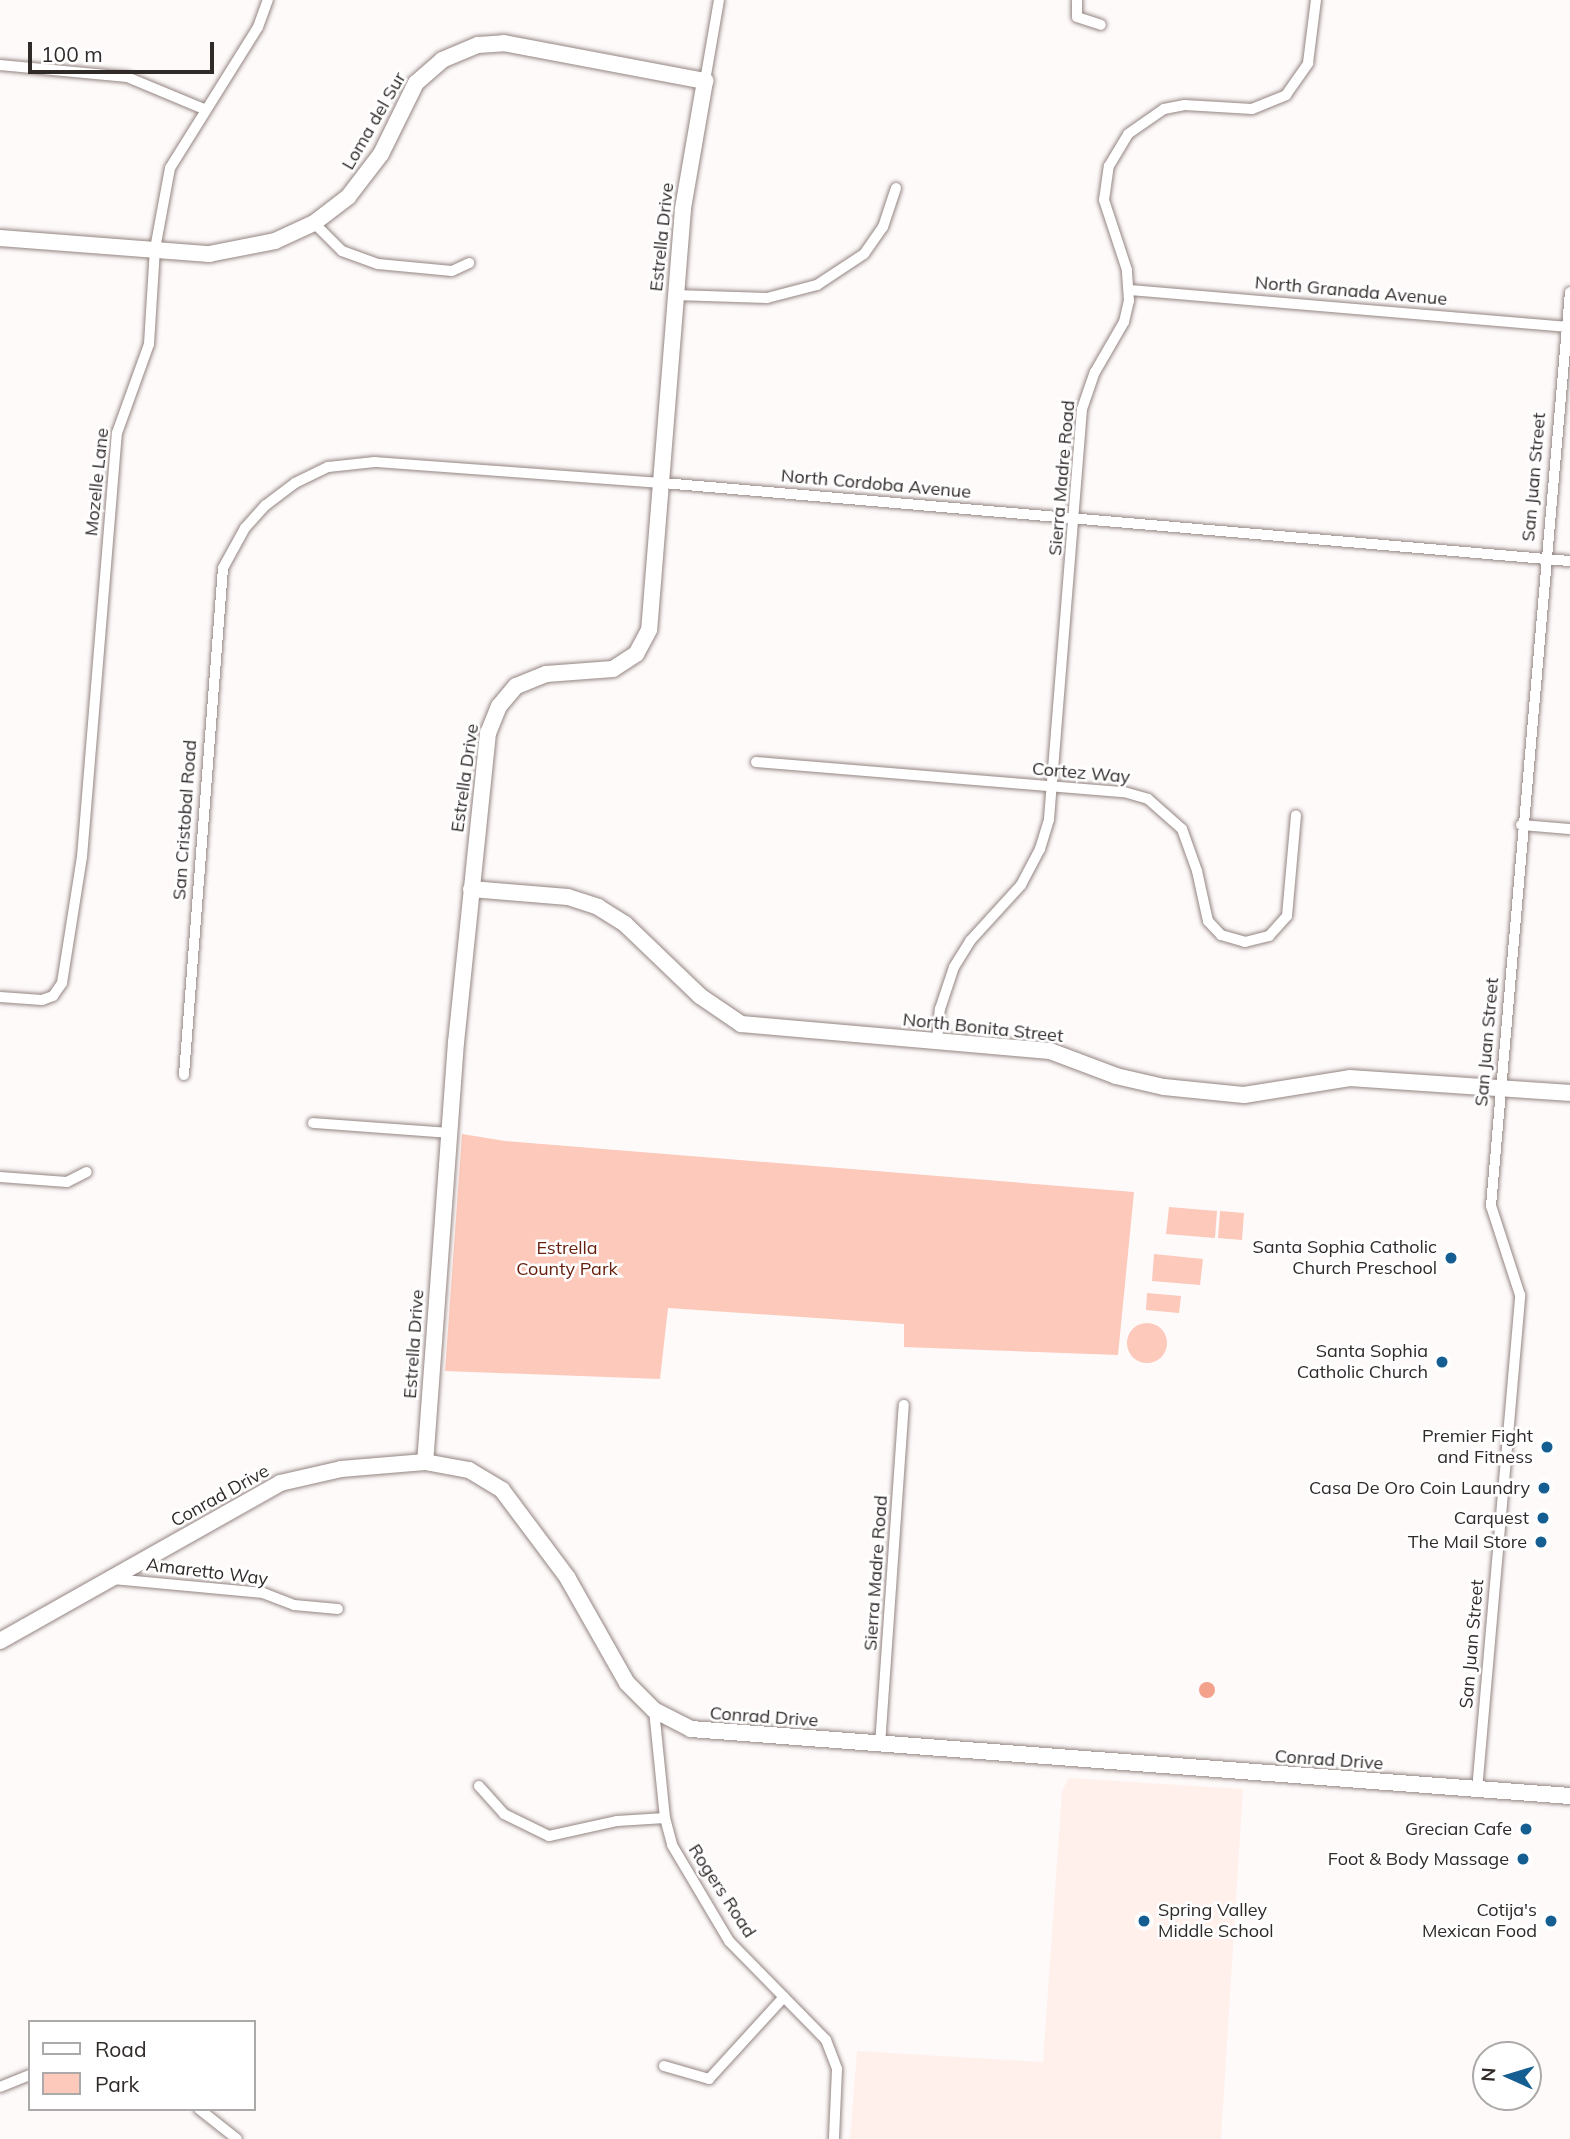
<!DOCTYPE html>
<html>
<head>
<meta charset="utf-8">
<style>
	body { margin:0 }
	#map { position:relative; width:1570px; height:2139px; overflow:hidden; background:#fefafa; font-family:Mulish,sans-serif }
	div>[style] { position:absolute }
	.built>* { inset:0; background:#fff0ec }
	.green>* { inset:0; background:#fcc9bb }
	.round { border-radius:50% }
	.water>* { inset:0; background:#f4a18c }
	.roads { filter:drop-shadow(0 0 2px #938581) drop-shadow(0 0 2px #938581) }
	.street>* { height:10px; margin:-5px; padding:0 5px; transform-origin:5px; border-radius:5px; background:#fff }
	.secondary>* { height:16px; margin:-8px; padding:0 8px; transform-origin:8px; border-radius:8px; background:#fff }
	.dots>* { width:19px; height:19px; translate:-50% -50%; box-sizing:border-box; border:4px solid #fff; border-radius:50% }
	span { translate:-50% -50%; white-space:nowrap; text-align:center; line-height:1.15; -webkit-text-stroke:5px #fff; paint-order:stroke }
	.street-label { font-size:18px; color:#302a29 }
	.poi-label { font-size:18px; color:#302a29 }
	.right { translate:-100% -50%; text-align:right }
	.left { translate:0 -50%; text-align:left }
	.park-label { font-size:18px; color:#68210e }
	.legend { position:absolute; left:28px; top:2020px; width:228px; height:91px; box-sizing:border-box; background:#fff; border:2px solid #acaaa9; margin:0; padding:9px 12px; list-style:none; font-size:21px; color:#302a29 }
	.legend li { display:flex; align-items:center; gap:14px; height:35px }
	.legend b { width:35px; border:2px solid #acaaa9 }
	.north { position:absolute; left:1472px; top:2041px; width:70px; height:70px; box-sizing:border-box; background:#fff; border:2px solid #acaaa9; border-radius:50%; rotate:274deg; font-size:19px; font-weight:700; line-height:28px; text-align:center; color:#302a29 }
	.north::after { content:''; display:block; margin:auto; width:24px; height:32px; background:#155e92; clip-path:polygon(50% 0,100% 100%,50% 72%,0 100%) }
	.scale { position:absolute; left:28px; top:42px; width:186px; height:32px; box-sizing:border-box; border:4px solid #302a29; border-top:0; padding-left:9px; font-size:21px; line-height:24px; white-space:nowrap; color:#302a29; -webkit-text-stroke:5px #fff; paint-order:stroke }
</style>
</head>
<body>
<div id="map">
	<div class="built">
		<div style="clip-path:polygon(1069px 1778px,1243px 1789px,1221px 2139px,850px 2139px,857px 2051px,1043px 2062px,1062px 1791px)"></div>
	</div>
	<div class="green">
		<div style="clip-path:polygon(462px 1134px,505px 1141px,1134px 1192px,1118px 1355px,904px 1347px,904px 1324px,668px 1308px,660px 1379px,445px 1371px)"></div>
		<div style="clip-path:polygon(1169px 1207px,1217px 1211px,1215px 1238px,1166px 1234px)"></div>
		<div style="clip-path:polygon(1220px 1211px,1244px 1213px,1242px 1240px,1218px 1238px)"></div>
		<div style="clip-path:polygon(1154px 1254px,1203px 1259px,1200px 1285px,1152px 1281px)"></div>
		<div style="clip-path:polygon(1147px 1293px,1181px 1296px,1179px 1313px,1146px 1310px)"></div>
		<div class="round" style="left:1127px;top:1323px;width:40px;height:40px"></div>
	</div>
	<div class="water">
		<div class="round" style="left:1199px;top:1682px;width:16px;height:16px"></div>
	</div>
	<div class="roads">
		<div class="street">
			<div style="left:1077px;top:0;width:17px;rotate:90deg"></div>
			<div style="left:1077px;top:17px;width:25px;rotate:18deg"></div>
			<div style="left:0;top:65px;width:128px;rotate:5.4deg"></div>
			<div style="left:127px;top:77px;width:83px;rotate:22.6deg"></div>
			<div style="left:705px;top:81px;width:82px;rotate:-80.2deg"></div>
			<div style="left:314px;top:223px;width:40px;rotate:45deg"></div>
			<div style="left:342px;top:251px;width:38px;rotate:20deg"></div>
			<div style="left:378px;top:264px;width:74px;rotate:5.4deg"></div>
			<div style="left:452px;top:271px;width:19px;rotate:-25deg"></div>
			<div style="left:1129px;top:290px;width:442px;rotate:4.8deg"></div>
			<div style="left:675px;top:295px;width:92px;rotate:1.9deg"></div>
			<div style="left:767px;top:298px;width:52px;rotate:-14.6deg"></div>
			<div style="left:817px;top:285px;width:56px;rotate:-33.4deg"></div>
			<div style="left:864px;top:254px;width:33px;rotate:-55deg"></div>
			<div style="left:883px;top:227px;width:41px;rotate:-71.6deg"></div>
			<div style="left:756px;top:762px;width:369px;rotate:4.7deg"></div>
			<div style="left:1124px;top:792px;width:25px;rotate:16deg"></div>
			<div style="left:1148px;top:799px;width:45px;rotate:41.4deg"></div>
			<div style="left:1182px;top:829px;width:45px;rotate:70.3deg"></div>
			<div style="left:1197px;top:871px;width:51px;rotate:77.6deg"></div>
			<div style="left:1208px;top:921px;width:19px;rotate:47deg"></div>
			<div style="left:1221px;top:935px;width:25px;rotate:16deg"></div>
			<div style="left:1245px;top:942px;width:25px;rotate:-14deg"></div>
			<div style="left:1269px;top:936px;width:27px;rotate:-48deg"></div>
			<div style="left:1287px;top:916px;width:101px;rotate:-84.9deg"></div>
			<div style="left:1521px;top:825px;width:49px;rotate:4.7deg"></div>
			<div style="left:0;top:997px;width:42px;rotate:4.1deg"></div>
			<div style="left:42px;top:1000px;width:12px;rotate:-20deg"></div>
			<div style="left:53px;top:996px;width:16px;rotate:-55deg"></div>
			<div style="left:62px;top:983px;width:128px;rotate:-81deg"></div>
			<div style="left:82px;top:857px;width:425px;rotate:-85.3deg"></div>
			<div style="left:117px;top:433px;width:95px;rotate:-70.2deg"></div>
			<div style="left:149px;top:344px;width:95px;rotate:-86.4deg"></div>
			<div style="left:155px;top:249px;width:82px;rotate:-79.5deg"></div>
			<div style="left:170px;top:168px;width:166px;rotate:-58deg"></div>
			<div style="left:258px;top:27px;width:29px;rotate:-70deg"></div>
			<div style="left:937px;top:1041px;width:32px;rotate:-85deg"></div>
			<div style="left:940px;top:1009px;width:44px;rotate:-71.6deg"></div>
			<div style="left:954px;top:967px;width:31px;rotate:-58deg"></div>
			<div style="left:970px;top:941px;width:76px;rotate:-47.7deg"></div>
			<div style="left:1021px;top:885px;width:41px;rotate:-62.2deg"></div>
			<div style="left:1040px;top:849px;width:31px;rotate:-73deg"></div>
			<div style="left:1049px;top:819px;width:411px;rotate:-85.4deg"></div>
			<div style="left:1082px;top:409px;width:39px;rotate:-71deg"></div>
			<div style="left:1095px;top:372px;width:58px;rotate:-59.9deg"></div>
			<div style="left:1124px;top:322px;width:22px;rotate:-77deg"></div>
			<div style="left:1129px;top:301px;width:31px;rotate:-94deg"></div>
			<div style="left:1127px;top:270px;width:74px;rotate:-108.2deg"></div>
			<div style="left:1104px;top:200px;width:34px;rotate:-82deg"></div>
			<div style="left:1109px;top:166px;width:37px;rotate:-59deg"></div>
			<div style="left:1128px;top:134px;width:44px;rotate:-34.8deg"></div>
			<div style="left:1164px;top:109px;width:21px;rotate:-11deg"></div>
			<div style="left:1185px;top:105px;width:67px;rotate:3.4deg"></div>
			<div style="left:1252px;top:109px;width:37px;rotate:-22deg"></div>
			<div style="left:1286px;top:95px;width:39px;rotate:-55deg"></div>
			<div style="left:1308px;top:63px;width:64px;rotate:-82.8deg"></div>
			<div style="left:184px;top:1075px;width:508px;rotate:-85.6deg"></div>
			<div style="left:223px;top:568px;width:46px;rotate:-61.2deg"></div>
			<div style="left:245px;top:528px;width:31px;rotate:-48deg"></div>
			<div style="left:266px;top:505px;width:36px;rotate:-37deg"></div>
			<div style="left:295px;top:483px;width:37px;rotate:-26deg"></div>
			<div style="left:328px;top:467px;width:47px;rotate:-6.1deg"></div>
			<div style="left:375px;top:462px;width:289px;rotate:4.2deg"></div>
			<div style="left:663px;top:483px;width:910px;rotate:4.92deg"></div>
			<div style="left:313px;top:1123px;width:136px;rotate:4.2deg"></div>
			<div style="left:0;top:1177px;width:67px;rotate:4.3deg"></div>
			<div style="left:67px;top:1182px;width:22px;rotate:-27deg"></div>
			<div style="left:113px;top:1579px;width:151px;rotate:5.3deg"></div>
			<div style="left:263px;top:1593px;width:33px;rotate:21deg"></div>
			<div style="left:294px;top:1605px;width:44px;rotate:5.2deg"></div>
			<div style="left:654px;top:1710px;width:109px;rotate:84.2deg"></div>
			<div style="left:665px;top:1818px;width:28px;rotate:75deg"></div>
			<div style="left:672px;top:1845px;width:112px;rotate:59.3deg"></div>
			<div style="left:729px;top:1941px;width:139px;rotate:45.6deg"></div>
			<div style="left:826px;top:2040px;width:31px;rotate:69deg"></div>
			<div style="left:837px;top:2069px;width:70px;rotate:92.5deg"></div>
			<div style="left:880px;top:1745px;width:341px;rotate:-86deg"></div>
			<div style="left:479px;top:1786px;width:38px;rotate:48deg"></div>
			<div style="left:504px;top:1814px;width:50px;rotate:26.1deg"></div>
			<div style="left:549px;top:1836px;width:70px;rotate:-12.4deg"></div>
			<div style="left:617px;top:1821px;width:48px;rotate:-3.6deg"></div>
			<div style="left:1477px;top:1790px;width:497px;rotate:-85deg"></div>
			<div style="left:1520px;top:1295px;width:94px;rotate:-108deg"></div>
			<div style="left:1491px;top:1206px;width:917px;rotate:-85.06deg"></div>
			<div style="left:664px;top:2066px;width:47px;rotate:16.1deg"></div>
			<div style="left:709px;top:2079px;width:111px;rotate:-47.6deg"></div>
			<div style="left:0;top:2087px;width:32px;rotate:-22deg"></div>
			<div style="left:199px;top:2109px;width:48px;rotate:38.3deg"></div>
		</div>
		<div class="secondary">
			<div style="left:0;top:238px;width:210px;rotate:4.4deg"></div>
			<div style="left:209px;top:254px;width:67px;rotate:-11.1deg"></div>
			<div style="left:275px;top:241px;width:43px;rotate:-24.8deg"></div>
			<div style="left:314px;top:223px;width:43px;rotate:-37.4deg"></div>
			<div style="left:348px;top:197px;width:54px;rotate:-52.5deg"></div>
			<div style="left:381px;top:154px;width:79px;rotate:-63.8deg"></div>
			<div style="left:416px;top:83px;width:35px;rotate:-41deg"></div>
			<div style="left:442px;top:60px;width:39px;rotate:-23deg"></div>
			<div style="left:478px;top:45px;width:26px;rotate:-4deg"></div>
			<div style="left:504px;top:43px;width:205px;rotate:10.7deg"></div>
			<div style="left:705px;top:81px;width:130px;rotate:99.8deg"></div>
			<div style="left:683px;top:209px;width:422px;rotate:94.6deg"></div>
			<div style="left:649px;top:630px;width:27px;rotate:118deg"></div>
			<div style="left:636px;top:654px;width:27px;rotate:147deg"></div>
			<div style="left:613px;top:669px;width:67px;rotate:175.7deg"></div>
			<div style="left:546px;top:674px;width:32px;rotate:158deg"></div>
			<div style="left:516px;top:686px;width:26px;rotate:130deg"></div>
			<div style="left:499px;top:706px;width:29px;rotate:112deg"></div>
			<div style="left:488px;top:733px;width:311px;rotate:95.9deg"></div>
			<div style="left:456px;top:1042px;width:421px;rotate:94.2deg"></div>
			<div style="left:471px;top:889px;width:97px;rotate:4.7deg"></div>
			<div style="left:568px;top:897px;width:32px;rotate:18deg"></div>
			<div style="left:598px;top:907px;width:32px;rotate:32deg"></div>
			<div style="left:625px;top:924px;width:104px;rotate:43.8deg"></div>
			<div style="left:700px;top:996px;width:50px;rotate:34.3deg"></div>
			<div style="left:741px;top:1024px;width:310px;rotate:5deg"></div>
			<div style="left:1050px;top:1051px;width:71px;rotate:20.7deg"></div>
			<div style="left:1116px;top:1076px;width:49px;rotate:12.9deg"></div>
			<div style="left:1164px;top:1087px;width:80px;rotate:5.7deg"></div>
			<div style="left:1244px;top:1095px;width:107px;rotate:-9.1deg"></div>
			<div style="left:1350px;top:1078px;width:221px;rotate:3.9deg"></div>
			<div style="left:0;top:1641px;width:322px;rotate:-29.4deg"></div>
			<div style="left:280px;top:1483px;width:63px;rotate:-12.9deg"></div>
			<div style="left:341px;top:1469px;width:84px;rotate:-4.8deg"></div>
			<div style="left:425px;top:1462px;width:45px;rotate:10.3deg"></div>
			<div style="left:469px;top:1470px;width:39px;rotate:31deg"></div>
			<div style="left:502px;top:1490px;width:109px;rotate:53.2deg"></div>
			<div style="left:567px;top:1577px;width:122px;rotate:60.5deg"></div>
			<div style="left:627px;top:1683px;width:38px;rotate:45deg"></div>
			<div style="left:654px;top:1710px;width:42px;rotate:27.2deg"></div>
			<div style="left:691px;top:1729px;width:882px;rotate:4.36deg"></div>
		</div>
	</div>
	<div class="dots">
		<div style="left:1451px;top:1258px;background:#155e92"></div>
		<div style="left:1442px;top:1362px;background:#155e92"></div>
		<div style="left:1547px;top:1447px;background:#155e92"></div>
		<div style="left:1544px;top:1488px;background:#155e92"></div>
		<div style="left:1543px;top:1518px;background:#155e92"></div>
		<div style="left:1541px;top:1542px;background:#155e92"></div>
		<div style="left:1526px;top:1829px;background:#155e92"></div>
		<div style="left:1523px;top:1859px;background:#155e92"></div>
		<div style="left:1144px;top:1921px;background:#155e92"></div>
		<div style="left:1551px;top:1921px;background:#155e92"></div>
	</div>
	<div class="street-label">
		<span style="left:374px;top:121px;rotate:-60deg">Loma del Sur</span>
		<span style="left:662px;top:237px;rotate:-84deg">Estrella Drive</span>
		<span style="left:1351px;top:291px;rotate:5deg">North Granada Avenue</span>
		<span style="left:1534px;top:477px;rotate:-85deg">San Juan Street</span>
		<span style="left:1062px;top:478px;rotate:-85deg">Sierra Madre Road</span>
		<span style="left:97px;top:482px;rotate:-84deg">Mozelle Lane</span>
		<span style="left:876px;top:484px;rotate:5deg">North Cordoba Avenue</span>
		<span style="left:1081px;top:773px;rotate:5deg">Cortez Way</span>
		<span style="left:465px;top:778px;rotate:-82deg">Estrella Drive</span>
		<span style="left:185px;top:820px;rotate:-86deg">San Cristobal Road</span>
		<span style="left:983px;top:1028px;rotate:6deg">North Bonita Street</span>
		<span style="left:1487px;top:1042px;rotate:-85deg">San Juan Street</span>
		<span style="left:414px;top:1344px;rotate:-86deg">Estrella Drive</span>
		<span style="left:220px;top:1496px;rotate:-29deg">Conrad Drive</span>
		<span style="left:207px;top:1572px;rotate:7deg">Amaretto Way</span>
		<span style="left:876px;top:1573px;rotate:-86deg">Sierra Madre Road</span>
		<span style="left:1472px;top:1644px;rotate:-85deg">San Juan Street</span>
		<span style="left:764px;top:1717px;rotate:4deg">Conrad Drive</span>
		<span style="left:1329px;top:1760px;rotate:4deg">Conrad Drive</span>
		<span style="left:722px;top:1891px;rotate:57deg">Rogers Road</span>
	</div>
	<div class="poi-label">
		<span class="right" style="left:1437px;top:1258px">Santa Sophia Catholic<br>Church Preschool</span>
		<span class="right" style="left:1428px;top:1362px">Santa Sophia<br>Catholic Church</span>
		<span class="right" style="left:1533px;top:1447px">Premier Fight<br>and Fitness</span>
		<span class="right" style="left:1530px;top:1488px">Casa De Oro Coin Laundry</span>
		<span class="right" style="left:1529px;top:1518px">Carquest</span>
		<span class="right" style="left:1527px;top:1542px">The Mail Store</span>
		<span class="right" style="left:1512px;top:1829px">Grecian Cafe</span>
		<span class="right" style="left:1509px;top:1859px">Foot &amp; Body Massage</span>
		<span class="left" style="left:1158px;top:1921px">Spring Valley<br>Middle School</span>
		<span class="right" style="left:1537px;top:1921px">Cotija's<br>Mexican Food</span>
	</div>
	<div class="park-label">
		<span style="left:567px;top:1259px">Estrella<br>County Park</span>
	</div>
	<ul class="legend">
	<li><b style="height:9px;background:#fff"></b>Road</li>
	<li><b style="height:19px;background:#fcc9bb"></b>Park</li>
	</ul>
	<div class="north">N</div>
	<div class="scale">100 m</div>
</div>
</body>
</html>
